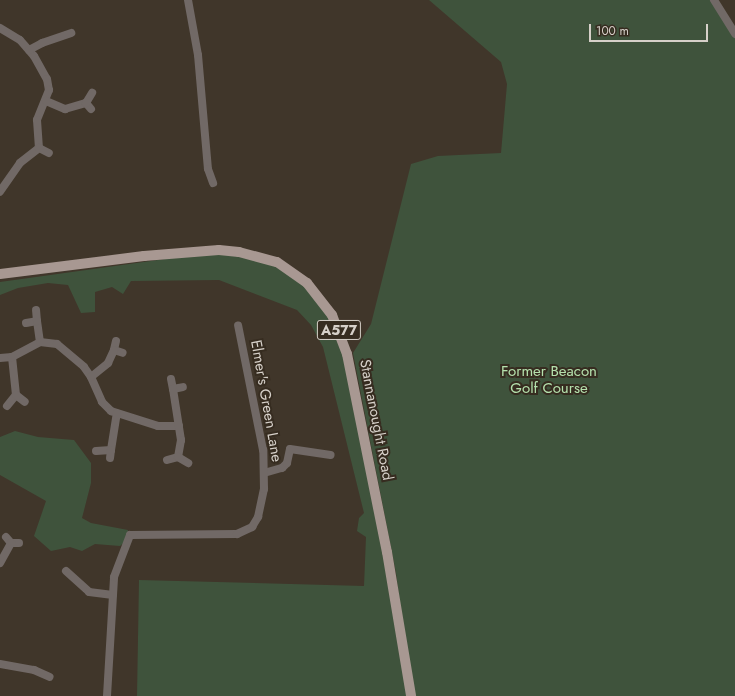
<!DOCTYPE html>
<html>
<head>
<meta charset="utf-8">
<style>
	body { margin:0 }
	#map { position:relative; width:735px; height:696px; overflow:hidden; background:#40362a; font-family:Jost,sans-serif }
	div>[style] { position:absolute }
	.green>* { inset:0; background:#3f533c }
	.minor>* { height:8px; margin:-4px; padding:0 4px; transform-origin:4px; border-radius:4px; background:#716966 }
	.tertiary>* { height:8px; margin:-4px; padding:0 4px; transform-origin:4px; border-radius:4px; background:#716966 }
	.primary>* { height:10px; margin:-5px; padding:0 5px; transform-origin:5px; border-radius:5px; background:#a89892 }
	span { translate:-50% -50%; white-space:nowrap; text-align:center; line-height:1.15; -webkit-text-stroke:4px #362c20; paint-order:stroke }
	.shield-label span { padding:1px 3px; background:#362c20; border:1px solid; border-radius:3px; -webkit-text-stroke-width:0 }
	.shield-label { font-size:14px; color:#d6d0c9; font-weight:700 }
	.park-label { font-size:15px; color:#b5e1ad }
	.street-label { font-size:15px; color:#d6d0c9 }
	.scale { position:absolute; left:589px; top:24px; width:119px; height:18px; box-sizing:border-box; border:2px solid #d6d0c9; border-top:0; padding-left:5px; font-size:12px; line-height:14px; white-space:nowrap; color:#d6d0c9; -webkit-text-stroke:3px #362c20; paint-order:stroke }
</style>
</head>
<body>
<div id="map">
	<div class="green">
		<div style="clip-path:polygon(429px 0,714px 0,735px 34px,735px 696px,137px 696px,139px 580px,364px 586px,366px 537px,357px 531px,359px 518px,364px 513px,323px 347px,311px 325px,297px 310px,219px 280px,131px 281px,123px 294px,112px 287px,95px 292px,95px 312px,81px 313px,68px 285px,48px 283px,18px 288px,0 295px,0 282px,201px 254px,236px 255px,261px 260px,282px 269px,318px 296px,341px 340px,410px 682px,396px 573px,353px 353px,371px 324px,411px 164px,438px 156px,501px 153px,507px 84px,501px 62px)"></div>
		<div style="clip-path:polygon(15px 431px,38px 437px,74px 440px,91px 463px,91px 483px,82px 518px,91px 523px,128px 530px,127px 540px,120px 546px,95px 544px,82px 551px,70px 547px,51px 551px,34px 536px,46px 501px,0 475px,0 437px)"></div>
	</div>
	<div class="minor">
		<div style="left:188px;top:0;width:56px;rotate:79.7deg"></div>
		<div style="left:198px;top:55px;width:114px;rotate:85deg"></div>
		<div style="left:208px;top:169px;width:15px;rotate:70deg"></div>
		<div style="left:0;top:28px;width:23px;rotate:31deg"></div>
		<div style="left:20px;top:40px;width:21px;rotate:49deg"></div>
		<div style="left:34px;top:56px;width:26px;rotate:61deg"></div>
		<div style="left:47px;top:79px;width:11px;rotate:80deg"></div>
		<div style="left:49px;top:90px;width:32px;rotate:112deg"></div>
		<div style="left:37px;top:120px;width:28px;rotate:86deg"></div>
		<div style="left:39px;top:148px;width:24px;rotate:142deg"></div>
		<div style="left:20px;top:163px;width:35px;rotate:125deg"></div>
		<div style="left:29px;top:50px;width:15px;rotate:-28deg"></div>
		<div style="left:42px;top:43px;width:31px;rotate:-19deg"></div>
		<div style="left:46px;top:101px;width:21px;rotate:23deg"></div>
		<div style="left:65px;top:109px;width:22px;rotate:-16deg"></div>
		<div style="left:91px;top:109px;width:8px;rotate:-130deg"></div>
		<div style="left:86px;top:103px;width:12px;rotate:-59deg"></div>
		<div style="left:39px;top:148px;width:11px;rotate:27deg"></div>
		<div style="left:37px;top:321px;width:21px;rotate:82deg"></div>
		<div style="left:26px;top:323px;width:11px;rotate:-10deg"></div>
		<div style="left:37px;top:321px;width:11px;rotate:-95deg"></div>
		<div style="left:116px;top:341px;width:9px;rotate:103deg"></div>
		<div style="left:114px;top:350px;width:9px;rotate:18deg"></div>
		<div style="left:12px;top:357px;width:38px;rotate:84deg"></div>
		<div style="left:0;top:358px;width:12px;rotate:-5deg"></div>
		<div style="left:12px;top:357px;width:32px;rotate:-28deg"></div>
		<div style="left:40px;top:342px;width:17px;rotate:7deg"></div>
		<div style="left:57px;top:344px;width:35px;rotate:40deg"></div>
		<div style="left:84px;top:367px;width:12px;rotate:55deg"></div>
		<div style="left:91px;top:377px;width:27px;rotate:66deg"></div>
		<div style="left:102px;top:402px;width:13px;rotate:45deg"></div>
		<div style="left:111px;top:411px;width:49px;rotate:17.7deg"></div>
		<div style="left:158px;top:426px;width:21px"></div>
		<div style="left:91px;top:377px;width:22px;rotate:-39deg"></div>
		<div style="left:108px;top:363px;width:14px;rotate:-65deg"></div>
		<div style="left:171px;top:379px;width:10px;rotate:79deg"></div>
		<div style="left:173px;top:389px;width:10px;rotate:-11deg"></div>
		<div style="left:173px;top:389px;width:52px;rotate:81.1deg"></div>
		<div style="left:181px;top:440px;width:17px;rotate:100deg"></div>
		<div style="left:7px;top:406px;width:14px;rotate:-51deg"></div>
		<div style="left:16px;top:395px;width:11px;rotate:38deg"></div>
		<div style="left:111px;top:450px;width:37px;rotate:-81deg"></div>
		<div style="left:96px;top:451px;width:15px;rotate:-4deg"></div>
		<div style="left:111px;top:450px;width:8px;rotate:97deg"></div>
		<div style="left:167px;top:460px;width:11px;rotate:-15deg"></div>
		<div style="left:178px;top:457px;width:12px;rotate:31deg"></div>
		<div style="left:264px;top:473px;width:19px;rotate:-16deg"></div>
		<div style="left:282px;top:468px;width:7px;rotate:-45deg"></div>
		<div style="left:287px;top:463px;width:14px;rotate:-78deg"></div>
		<div style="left:290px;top:449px;width:41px;rotate:8.3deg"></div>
		<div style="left:6px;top:537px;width:8px;rotate:50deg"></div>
		<div style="left:11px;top:543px;width:8px"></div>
		<div style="left:0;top:563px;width:23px;rotate:-61deg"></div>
		<div style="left:66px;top:571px;width:31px;rotate:42deg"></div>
		<div style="left:89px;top:592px;width:24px;rotate:7deg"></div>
		<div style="left:0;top:664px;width:35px;rotate:10deg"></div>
		<div style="left:34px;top:670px;width:17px;rotate:24deg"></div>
		<div style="left:107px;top:696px;width:119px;rotate:-86.6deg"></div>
		<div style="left:114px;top:577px;width:45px;rotate:-69.1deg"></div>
		<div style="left:130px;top:535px;width:107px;rotate:-0.5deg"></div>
		<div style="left:237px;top:534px;width:17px;rotate:-25deg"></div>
		<div style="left:252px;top:527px;width:12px;rotate:-59deg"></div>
		<div style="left:258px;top:517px;width:29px;rotate:-78deg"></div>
		<div style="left:264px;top:489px;width:39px;rotate:-91deg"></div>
		<div style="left:263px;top:450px;width:127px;rotate:-101.3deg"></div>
	</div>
	<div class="tertiary">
		<div style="left:714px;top:0;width:40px;rotate:58deg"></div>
	</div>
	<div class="primary">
		<div style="left:0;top:274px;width:145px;rotate:-7.1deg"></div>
		<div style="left:144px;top:256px;width:75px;rotate:-4.6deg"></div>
		<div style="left:219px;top:250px;width:20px;rotate:6deg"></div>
		<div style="left:239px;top:252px;width:39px;rotate:15deg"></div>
		<div style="left:277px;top:262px;width:37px;rotate:35deg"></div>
		<div style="left:307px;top:283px;width:41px;rotate:52deg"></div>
		<div style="left:332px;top:315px;width:42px;rotate:69deg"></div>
		<div style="left:347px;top:354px;width:202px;rotate:78.6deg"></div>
		<div style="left:387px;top:552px;width:146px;rotate:80.5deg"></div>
	</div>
	<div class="shield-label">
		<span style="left:339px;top:330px">A577</span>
	</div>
	<div class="park-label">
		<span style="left:549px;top:380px">Former Beacon<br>Golf Course</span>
	</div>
	<div class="street-label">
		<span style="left:266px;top:401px;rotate:80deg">Elmer's Green Lane</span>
		<span style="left:376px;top:420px;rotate:79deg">Stannanought Road</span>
	</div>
	<div class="scale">100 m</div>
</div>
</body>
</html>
